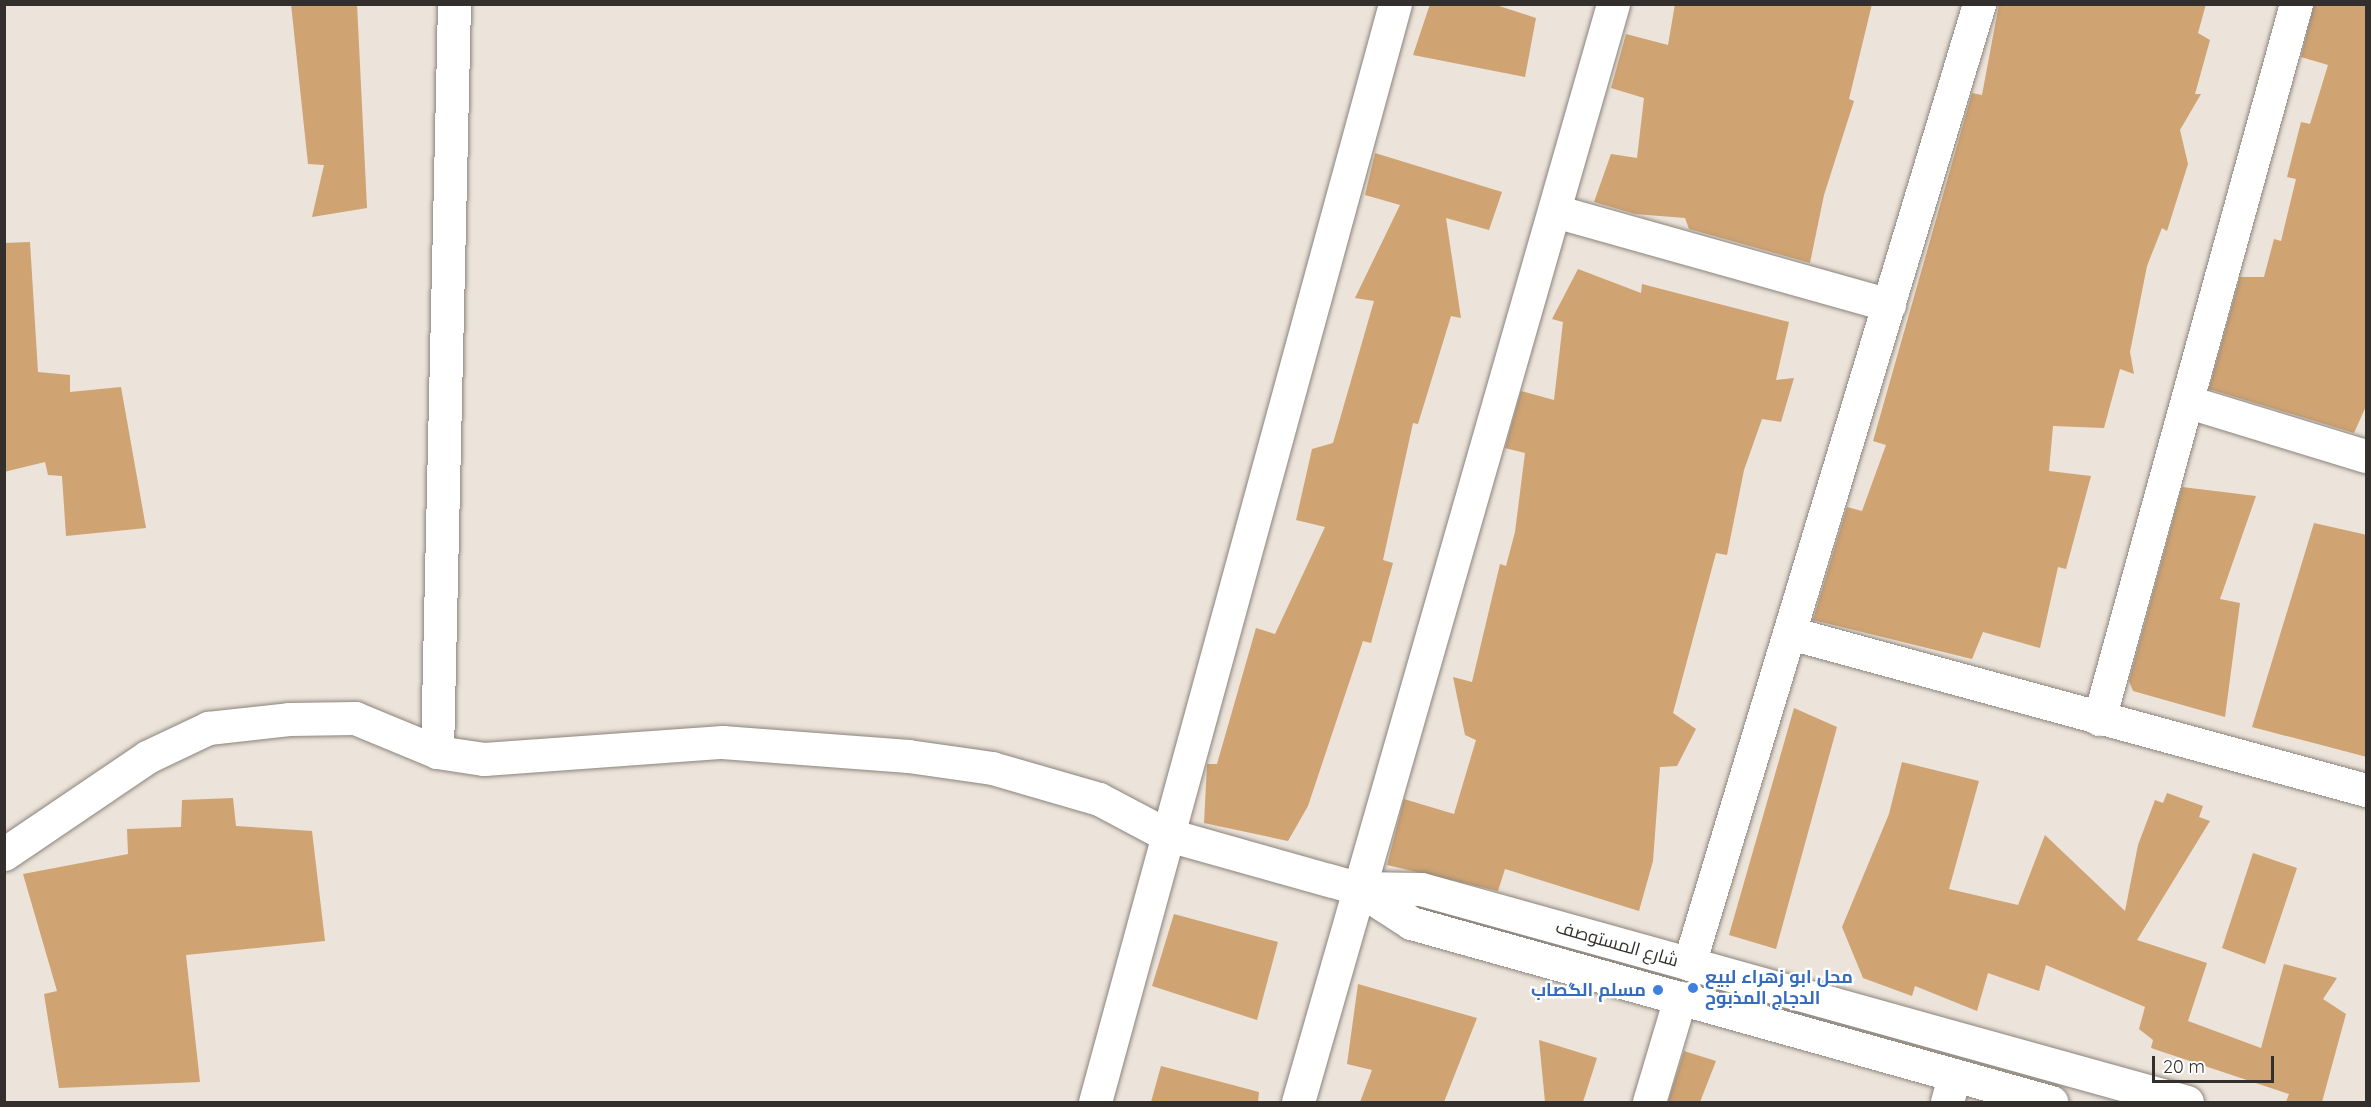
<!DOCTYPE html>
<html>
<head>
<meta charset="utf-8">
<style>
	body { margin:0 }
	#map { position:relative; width:2371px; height:1107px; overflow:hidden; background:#ece3da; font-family:Quicksand,Cairo,sans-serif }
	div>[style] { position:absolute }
	.building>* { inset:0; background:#cfa372 }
	.roads { filter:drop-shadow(0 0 2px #8b847c) drop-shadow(0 0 2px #8b847c) }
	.minor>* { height:33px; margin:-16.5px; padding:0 16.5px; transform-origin:16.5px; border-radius:16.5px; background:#fff }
	.tertiary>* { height:33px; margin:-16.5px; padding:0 16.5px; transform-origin:16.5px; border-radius:16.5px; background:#fff }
	.dots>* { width:16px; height:16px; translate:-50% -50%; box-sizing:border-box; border:3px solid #fff; border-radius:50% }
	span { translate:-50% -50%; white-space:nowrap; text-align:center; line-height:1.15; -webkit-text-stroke:4.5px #fff; paint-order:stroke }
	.street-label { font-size:18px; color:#322f2c }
	.shop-label { font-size:18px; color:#366cbe; font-weight:700 }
	.left { translate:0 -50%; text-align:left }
	.right { translate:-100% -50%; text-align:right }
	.frame { position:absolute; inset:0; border:6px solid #322f2c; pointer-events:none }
	.scale { position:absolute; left:2152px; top:1056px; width:122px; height:27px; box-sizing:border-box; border:3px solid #322f2c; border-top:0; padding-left:8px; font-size:18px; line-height:21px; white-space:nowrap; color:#322f2c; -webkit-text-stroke:4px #fff; paint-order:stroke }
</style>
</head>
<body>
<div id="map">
	<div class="building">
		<div style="clip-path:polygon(291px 4px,357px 4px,367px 208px,312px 217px,324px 165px,308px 164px)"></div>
		<div style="clip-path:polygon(1430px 4px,1493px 4px,1536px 18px,1525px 77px,1413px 55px)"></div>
		<div style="clip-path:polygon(1675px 4px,1872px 4px,1849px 99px,1854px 101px,1824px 195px,1810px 263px,1689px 229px,1685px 218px,1635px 214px,1594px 202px,1611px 154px,1637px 158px,1644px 98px,1611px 88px,1626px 34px,1668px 45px)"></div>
		<div style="clip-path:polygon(1999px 4px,2206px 4px,2198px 33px,2210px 40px,2195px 94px,2201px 94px,2180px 130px,2188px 164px,2167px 231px,2162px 228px,2147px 266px,2130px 352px,2134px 374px,2120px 369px,2104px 428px,2053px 426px,2049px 471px,2091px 476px,2066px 569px,2058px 567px,2040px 648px,1983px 632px,1972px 659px,1813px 620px,1847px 507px,1862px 511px,1886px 445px,1873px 441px,1972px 93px,1982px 95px)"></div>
		<div style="clip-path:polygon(2314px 4px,2367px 4px,2367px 404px,2354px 433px,2209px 389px,2240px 277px,2264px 277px,2274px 239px,2281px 241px,2296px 179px,2287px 177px,2301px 122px,2310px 124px,2328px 65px,2301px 57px)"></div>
		<div style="clip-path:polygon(1375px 153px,1502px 192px,1489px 230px,1446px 218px,1461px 318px,1451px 316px,1418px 424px,1413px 423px,1383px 560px,1393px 563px,1371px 643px,1363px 641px,1308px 806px,1288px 841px,1204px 823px,1207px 764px,1217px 764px,1256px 628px,1275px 634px,1325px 527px,1296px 520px,1312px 449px,1333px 443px,1374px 301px,1355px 298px,1400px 205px,1365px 195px)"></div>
		<div style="clip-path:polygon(30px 242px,38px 372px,70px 375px,70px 392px,121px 387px,146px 528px,66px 536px,62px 476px,48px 475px,45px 462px,4px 472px,4px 243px)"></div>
		<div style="clip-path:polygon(1578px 269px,1641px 293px,1642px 284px,1789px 322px,1776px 380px,1794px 378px,1781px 422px,1762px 419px,1744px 470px,1727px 555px,1716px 553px,1673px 713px,1696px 729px,1677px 766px,1660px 767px,1653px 861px,1639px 911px,1505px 869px,1498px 891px,1387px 865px,1404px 799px,1454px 814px,1476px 740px,1465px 735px,1453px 677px,1472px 682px,1500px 564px,1506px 566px,1515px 532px,1525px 453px,1505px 448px,1521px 391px,1554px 400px,1563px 322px,1552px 319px)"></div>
		<div style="clip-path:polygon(2182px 487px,2256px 496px,2220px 599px,2240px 603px,2225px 717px,2133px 691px,2129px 681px)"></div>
		<div style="clip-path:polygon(2314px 523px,2367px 535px,2367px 757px,2252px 727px)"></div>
		<div style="clip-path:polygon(1794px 708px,1837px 727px,1776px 949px,1729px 935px)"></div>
		<div style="clip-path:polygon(1902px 762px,1979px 781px,1949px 889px,2018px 905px,2045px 835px,2125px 911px,2138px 845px,2155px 800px,2163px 803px,2167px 793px,2203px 806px,2199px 817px,2210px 821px,2137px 940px,2207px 963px,2188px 1021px,2261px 1048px,2284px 964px,2337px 978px,2323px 999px,2346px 1014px,2322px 1102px,2286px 1102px,2289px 1094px,2151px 1048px,2153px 1040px,2139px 1029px,2145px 1007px,2046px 965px,2039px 991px,1988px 973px,1977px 1011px,1915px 986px,1912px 996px,1863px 978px,1842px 927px,1889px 814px)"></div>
		<div style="clip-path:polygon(233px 798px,236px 826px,312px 831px,325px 941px,186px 955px,200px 1082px,59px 1088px,44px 994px,57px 991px,23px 874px,128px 854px,127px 829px,181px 827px,182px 800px)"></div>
		<div style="clip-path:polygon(2253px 853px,2297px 868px,2265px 964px,2222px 948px)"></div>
		<div style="clip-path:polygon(1174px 914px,1278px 942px,1257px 1020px,1152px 986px)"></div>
		<div style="clip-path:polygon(1358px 984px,1477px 1018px,1444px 1102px,1360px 1102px,1372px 1070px,1347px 1064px)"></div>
		<div style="clip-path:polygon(1539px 1040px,1597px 1058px,1583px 1102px,1545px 1102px)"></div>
		<div style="clip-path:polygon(1684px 1051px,1716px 1061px,1700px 1102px,1668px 1102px)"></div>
		<div style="clip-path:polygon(1161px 1066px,1259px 1092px,1258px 1102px,1151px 1102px)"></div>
	</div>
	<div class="roads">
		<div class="minor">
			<div style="left:1555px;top:211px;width:347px;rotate:15.7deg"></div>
			<div style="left:2189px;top:402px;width:185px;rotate:17deg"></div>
			<div style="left:1790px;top:633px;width:597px;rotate:15.25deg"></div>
			<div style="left:2099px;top:719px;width:742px;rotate:-74.6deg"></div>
			<div style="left:437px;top:752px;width:748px;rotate:-88.7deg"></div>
			<div style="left:4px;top:854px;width:173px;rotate:-34.1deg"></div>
			<div style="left:147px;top:757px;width:68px;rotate:-25.4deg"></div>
			<div style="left:208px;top:728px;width:81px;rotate:-6.3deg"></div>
			<div style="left:289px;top:719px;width:66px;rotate:-0.9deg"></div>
			<div style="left:355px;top:718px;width:89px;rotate:22.5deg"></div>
			<div style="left:437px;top:752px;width:48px;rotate:8.5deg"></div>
			<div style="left:484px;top:759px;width:239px;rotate:-4.1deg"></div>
			<div style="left:722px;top:742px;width:187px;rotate:4.3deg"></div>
			<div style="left:908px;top:756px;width:85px;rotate:8.1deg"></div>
			<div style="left:992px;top:768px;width:111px;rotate:16.2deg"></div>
			<div style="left:1099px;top:799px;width:75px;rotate:27.9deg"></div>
			<div style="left:1689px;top:964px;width:1003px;rotate:-73.19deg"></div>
			<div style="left:1095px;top:1102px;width:1138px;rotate:-74.72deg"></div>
			<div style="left:1298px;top:1102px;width:1142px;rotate:-73.99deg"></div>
			<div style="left:1649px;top:1102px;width:109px;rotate:-73.4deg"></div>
			<div style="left:1947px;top:1102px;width:28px;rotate:-75deg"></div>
		</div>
		<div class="tertiary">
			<div style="left:1165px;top:834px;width:199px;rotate:15.7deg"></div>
			<div style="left:1357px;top:888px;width:64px;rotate:0.9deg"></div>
			<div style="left:1421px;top:889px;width:795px;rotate:15.54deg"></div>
			<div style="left:1357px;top:888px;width:64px;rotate:32.9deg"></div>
			<div style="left:1411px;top:923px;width:665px;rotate:15.63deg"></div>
		</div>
	</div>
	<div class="dots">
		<div style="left:1693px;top:988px;background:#3f7fe0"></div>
		<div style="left:1658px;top:990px;background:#3f7fe0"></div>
	</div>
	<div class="street-label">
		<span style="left:1617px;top:944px;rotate:16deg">شارع المستوصف</span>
	</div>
	<div class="shop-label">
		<span class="left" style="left:1705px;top:988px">محل ابو زهراء لبيع<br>الدجاج المذبوح</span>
		<span class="right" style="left:1646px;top:990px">مسلم الگصاب</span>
	</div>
	<div class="frame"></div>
	<div class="scale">20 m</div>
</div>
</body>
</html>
